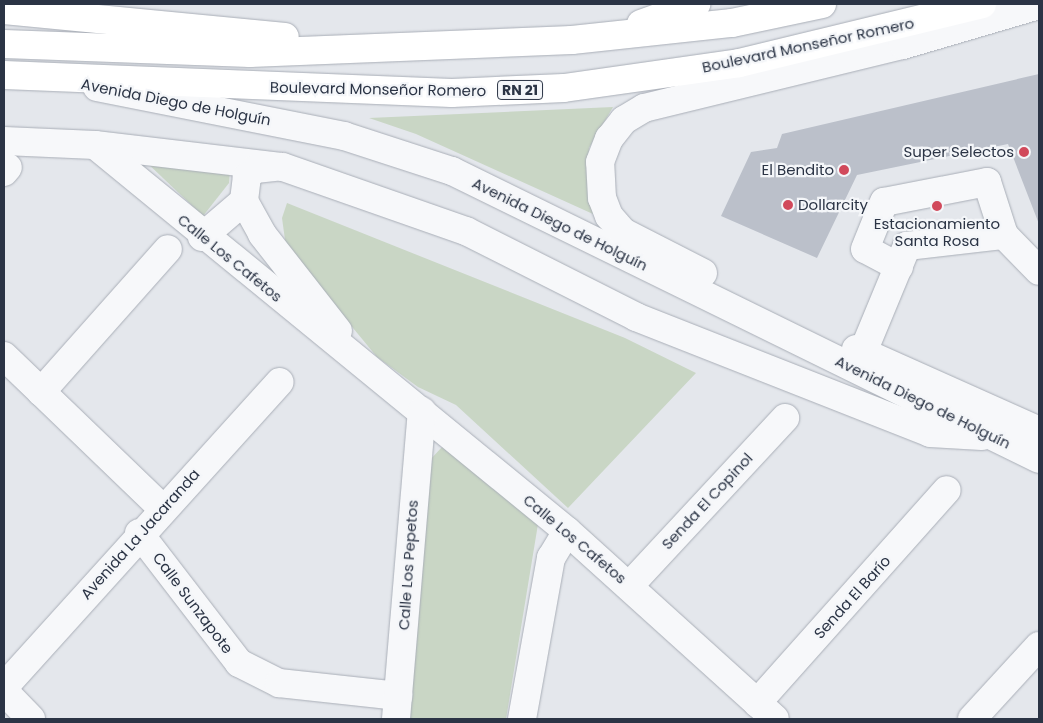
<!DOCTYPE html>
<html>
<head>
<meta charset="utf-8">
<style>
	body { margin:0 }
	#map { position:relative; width:1043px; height:723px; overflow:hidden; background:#e4e7ec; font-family:Poppins,sans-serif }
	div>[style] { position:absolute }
	.green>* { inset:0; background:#c9d6c5 }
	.building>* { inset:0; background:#bbc0ca }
	.roads { filter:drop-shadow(0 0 1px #a9aeb7) drop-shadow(0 0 1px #a9aeb7) }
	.minor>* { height:28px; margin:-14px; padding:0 14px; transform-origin:14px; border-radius:14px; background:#f7f8fa }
	.highway>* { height:28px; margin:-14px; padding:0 14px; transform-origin:14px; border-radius:14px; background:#fff }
	.dots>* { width:14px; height:14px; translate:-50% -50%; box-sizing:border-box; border:2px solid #f4f6f9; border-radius:50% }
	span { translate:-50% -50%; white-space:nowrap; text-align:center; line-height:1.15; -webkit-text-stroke:4.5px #f4f6f9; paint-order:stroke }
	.shield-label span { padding:1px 4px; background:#f4f6f9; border:1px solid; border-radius:4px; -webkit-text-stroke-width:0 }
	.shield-label { font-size:14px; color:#2b3445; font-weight:700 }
	.street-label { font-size:15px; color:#2b3445 }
	.poi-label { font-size:15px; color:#2b3445 }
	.right { translate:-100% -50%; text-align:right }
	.left { translate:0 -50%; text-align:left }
	.frame { position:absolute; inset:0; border:5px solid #2b3445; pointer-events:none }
</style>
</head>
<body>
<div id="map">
	<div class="green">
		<div style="clip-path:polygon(613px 107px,589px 148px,588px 173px,604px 219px,416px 134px,369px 118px)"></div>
		<div style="clip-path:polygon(144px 160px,230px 170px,229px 183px,203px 216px)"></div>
		<div style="clip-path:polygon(287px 203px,625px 338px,696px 373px,568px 508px,456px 405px,418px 387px,377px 357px,286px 247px,282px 218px)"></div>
		<div style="clip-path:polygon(444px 445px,538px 524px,506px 719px,407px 719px,427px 463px)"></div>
	</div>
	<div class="building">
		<div style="clip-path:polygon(1039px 74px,1039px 224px,1008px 144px,857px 175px,817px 258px,721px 216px,751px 152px,777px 148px,782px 134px)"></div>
	</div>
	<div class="roads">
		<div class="minor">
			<div style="left:97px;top:87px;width:252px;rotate:11.2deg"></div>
			<div style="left:344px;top:136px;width:114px;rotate:18deg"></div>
			<div style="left:452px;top:171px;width:654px;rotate:26.13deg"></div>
			<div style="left:4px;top:141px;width:91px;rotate:2.5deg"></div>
			<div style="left:95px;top:145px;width:189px;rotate:6.7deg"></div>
			<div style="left:283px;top:167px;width:194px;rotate:19.3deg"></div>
			<div style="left:466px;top:231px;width:191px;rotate:26.8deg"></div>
			<div style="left:636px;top:317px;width:316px;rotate:21.5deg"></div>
			<div style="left:930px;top:433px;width:52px;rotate:3.3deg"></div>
			<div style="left:95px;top:145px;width:610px;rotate:39.28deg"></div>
			<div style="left:567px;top:531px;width:280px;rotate:42.1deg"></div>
			<div style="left:274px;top:167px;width:19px;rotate:174deg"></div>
			<div style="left:255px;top:169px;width:11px;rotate:139deg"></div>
			<div style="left:247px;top:176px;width:25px;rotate:97deg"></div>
			<div style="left:244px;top:201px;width:38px;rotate:61deg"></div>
			<div style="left:262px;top:234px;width:123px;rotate:51.9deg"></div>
			<div style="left:4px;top:172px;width:6px;rotate:-51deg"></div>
			<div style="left:202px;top:237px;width:55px;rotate:-40.6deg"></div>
			<div style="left:899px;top:267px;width:38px;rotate:-152deg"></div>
			<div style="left:865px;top:249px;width:51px;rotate:-68deg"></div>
			<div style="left:884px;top:202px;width:105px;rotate:-11deg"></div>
			<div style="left:987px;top:182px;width:56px;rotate:72.2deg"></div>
			<div style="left:703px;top:273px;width:90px;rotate:-152.9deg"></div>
			<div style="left:623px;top:232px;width:21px;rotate:-131deg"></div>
			<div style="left:609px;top:216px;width:19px;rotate:-111deg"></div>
			<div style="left:602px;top:198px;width:36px;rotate:-93deg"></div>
			<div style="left:600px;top:162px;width:25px;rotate:-69deg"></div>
			<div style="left:609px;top:139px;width:24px;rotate:-52deg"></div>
			<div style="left:624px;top:120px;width:23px;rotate:-31deg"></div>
			<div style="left:644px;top:108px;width:267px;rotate:-13.7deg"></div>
			<div style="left:903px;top:45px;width:142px;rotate:-16.4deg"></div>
			<div style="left:856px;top:349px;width:201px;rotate:24.1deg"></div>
			<div style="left:863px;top:352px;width:115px;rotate:-67.5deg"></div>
			<div style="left:907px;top:246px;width:98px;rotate:-6.5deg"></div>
			<div style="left:1004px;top:235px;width:50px;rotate:45.8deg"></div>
			<div style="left:4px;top:356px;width:219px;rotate:43.9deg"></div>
			<div style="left:41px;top:392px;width:191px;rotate:-48.4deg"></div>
			<div style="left:139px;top:533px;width:164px;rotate:52.4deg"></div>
			<div style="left:239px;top:663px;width:45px;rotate:26.6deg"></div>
			<div style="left:279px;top:683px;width:120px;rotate:6.2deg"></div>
			<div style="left:630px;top:585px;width:228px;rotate:-47.1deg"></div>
			<div style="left:4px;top:687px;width:411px;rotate:-47.9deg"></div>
			<div style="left:4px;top:691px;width:39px;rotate:46deg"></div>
			<div style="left:757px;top:703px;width:285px;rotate:-48.3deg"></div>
			<div style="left:396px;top:719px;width:309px;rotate:-85.2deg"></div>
			<div style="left:522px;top:719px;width:164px;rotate:-79.8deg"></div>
			<div style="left:551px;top:558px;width:31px;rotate:-59deg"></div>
			<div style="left:972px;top:719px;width:99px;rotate:-47.5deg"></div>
		</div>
		<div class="highway">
			<div style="left:4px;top:10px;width:282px;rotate:5.5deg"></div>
			<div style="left:641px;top:24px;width:59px;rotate:-20deg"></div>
			<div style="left:4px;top:44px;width:246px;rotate:2.1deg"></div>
			<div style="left:250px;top:53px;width:322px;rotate:-2.3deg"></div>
			<div style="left:572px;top:40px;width:161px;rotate:-6.1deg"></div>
			<div style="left:732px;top:23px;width:92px;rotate:-11.9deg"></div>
			<div style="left:4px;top:75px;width:448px;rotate:2.3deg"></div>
			<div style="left:452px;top:93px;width:112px;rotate:-2.6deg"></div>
			<div style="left:564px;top:88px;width:177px;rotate:-8.1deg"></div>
			<div style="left:739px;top:63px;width:250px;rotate:-13.6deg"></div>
		</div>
	</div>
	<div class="dots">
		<div style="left:1024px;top:152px;background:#d1495b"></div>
		<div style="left:844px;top:170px;background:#d1495b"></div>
		<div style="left:788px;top:205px;background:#d1495b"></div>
		<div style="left:937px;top:206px;background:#d1495b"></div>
	</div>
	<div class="shield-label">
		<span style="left:520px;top:90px">RN 21</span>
	</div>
	<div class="street-label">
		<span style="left:808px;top:45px;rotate:-12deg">Boulevard Monseñor Romero</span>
		<span style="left:378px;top:89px;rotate:1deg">Boulevard Monseñor Romero</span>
		<span style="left:176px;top:102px;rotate:11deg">Avenida Diego de Holguín</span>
		<span style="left:560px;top:224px;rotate:26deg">Avenida Diego de Holguín</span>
		<span style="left:230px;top:258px;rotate:39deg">Calle Los Cafetos</span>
		<span style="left:923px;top:402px;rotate:26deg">Avenida Diego de Holguín</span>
		<span style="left:707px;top:501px;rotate:-47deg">Senda El Copinol</span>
		<span style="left:140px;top:534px;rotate:-48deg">Avenida La Jacaranda</span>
		<span style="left:575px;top:539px;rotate:40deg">Calle Los Cafetos</span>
		<span style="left:408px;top:565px;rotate:-86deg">Calle Los Pepetos</span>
		<span style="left:852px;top:597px;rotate:-48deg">Senda El Barío</span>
		<span style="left:193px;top:603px;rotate:53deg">Calle Sunzapote</span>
	</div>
	<div class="poi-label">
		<span class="right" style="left:1014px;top:152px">Super Selectos</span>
		<span class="right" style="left:834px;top:170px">El Bendito</span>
		<span class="left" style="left:798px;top:205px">Dollarcity</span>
		<span style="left:937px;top:232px">Estacionamiento<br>Santa Rosa</span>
	</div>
	<div class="frame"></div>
</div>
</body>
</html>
